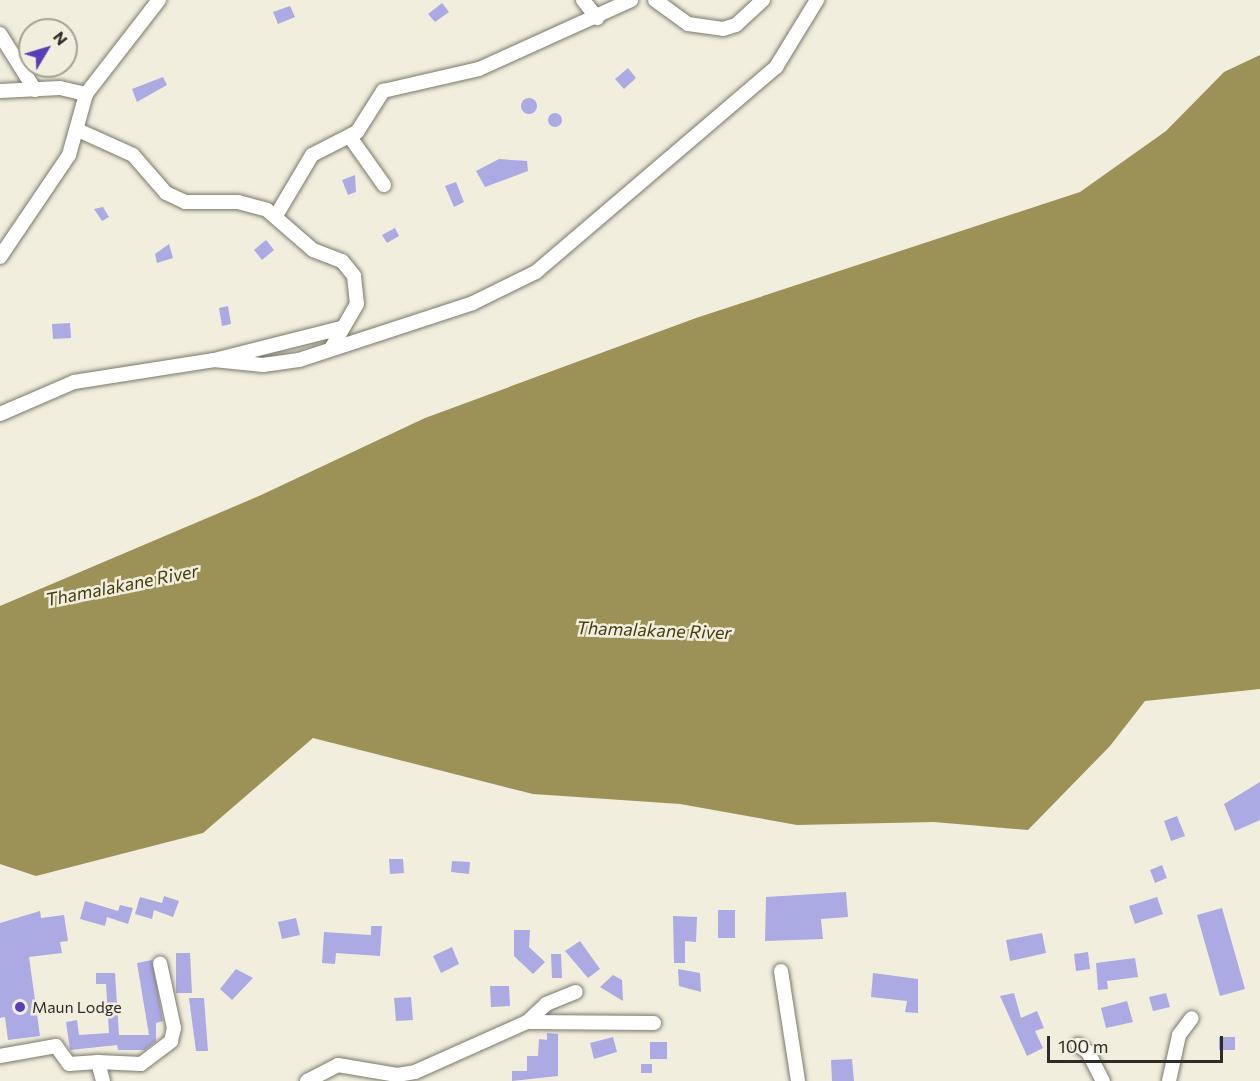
<!DOCTYPE html>
<html>
<head>
<meta charset="utf-8">
<style>
	body { margin:0 }
	#map { position:relative; width:1260px; height:1081px; overflow:hidden; background:#f1eede; font-family:Commissioner,sans-serif }
	div>[style] { position:absolute }
	.water>* { inset:0; background:#9c9257 }
	.building>* { inset:0; background:#acaae2 }
	.round { border-radius:50% }
	.roads { filter:drop-shadow(0 0 2px #7a7869) drop-shadow(0 0 2px #7a7869) }
	.minor>* { height:14px; margin:-7px; padding:0 7px; transform-origin:7px; border-radius:7px; background:#fff }
	.dots>* { width:16px; height:16px; translate:-50% -50%; box-sizing:border-box; border:3px solid #f1eede; border-radius:50% }
	span { translate:-50% -50%; white-space:nowrap; text-align:center; line-height:1.15; -webkit-text-stroke:5px #f1eede; paint-order:stroke }
	.poi-label { font-size:16px; color:#2e2d27 }
	.left { translate:0 -50%; text-align:left }
	.water-label { font-size:18px; color:#443c0a; font-style:italic }
	.north { position:absolute; left:18px; top:18px; width:60px; height:60px; box-sizing:border-box; background:#f1eede; border:2px solid #a3a195; border-radius:50%; rotate:52deg; font-size:16px; font-weight:700; line-height:24px; text-align:center; color:#2e2d27 }
	.north::after { content:''; display:block; margin:auto; width:21px; height:27px; background:#573fb7; clip-path:polygon(50% 0,100% 100%,50% 72%,0 100%) }
	.scale { position:absolute; left:1047px; top:1036px; width:176px; height:27px; box-sizing:border-box; border:3px solid #2e2d27; border-top:0; padding-left:8px; font-size:18px; line-height:21px; white-space:nowrap; color:#2e2d27; -webkit-text-stroke:4px #f1eede; paint-order:stroke }
</style>
</head>
<body>
<div id="map">
	<div class="water">
		<div style="clip-path:polygon(1260px 55px,1260px 689px,1145px 701px,1110px 746px,1028px 830px,934px 822px,797px 825px,680px 804px,533px 794px,313px 738px,203px 833px,36px 876px,0 864px,0 606px,259px 496px,425px 418px,696px 318px,1080px 192px,1166px 131px,1224px 72px)"></div>
	</div>
	<div class="building">
		<div style="clip-path:polygon(442px 3px,449px 12px,435px 22px,428px 14px)"></div>
		<div style="clip-path:polygon(290px 6px,295px 17px,278px 24px,273px 12px)"></div>
		<div style="clip-path:polygon(628px 68px,636px 78px,624px 89px,615px 79px)"></div>
		<div style="clip-path:polygon(163px 77px,167px 85px,137px 102px,132px 89px)"></div>
		<div class="round" style="left:521px;top:98px;width:16px;height:16px"></div>
		<div class="round" style="left:548px;top:113px;width:14px;height:14px"></div>
		<div style="clip-path:polygon(499px 159px,527px 161px,528px 171px,485px 187px,476px 171px)"></div>
		<div style="clip-path:polygon(355px 175px,356px 192px,348px 195px,342px 180px)"></div>
		<div style="clip-path:polygon(456px 182px,464px 202px,454px 207px,445px 186px)"></div>
		<div style="clip-path:polygon(103px 207px,109px 217px,102px 221px,94px 209px)"></div>
		<div style="clip-path:polygon(395px 228px,399px 236px,387px 243px,382px 235px)"></div>
		<div style="clip-path:polygon(266px 240px,274px 250px,262px 260px,254px 250px)"></div>
		<div style="clip-path:polygon(169px 244px,173px 258px,157px 263px,155px 254px)"></div>
		<div style="clip-path:polygon(228px 306px,231px 324px,222px 326px,219px 308px)"></div>
		<div style="clip-path:polygon(70px 323px,71px 338px,53px 339px,52px 324px)"></div>
		<div style="clip-path:polygon(1260px 782px,1260px 820px,1235px 831px,1224px 804px)"></div>
		<div style="clip-path:polygon(1177px 816px,1185px 836px,1171px 841px,1164px 821px)"></div>
		<div style="clip-path:polygon(389px 859px,403px 859px,404px 873px,390px 874px)"></div>
		<div style="clip-path:polygon(452px 861px,470px 862px,469px 874px,451px 872px)"></div>
		<div style="clip-path:polygon(1162px 865px,1167px 878px,1155px 883px,1150px 870px)"></div>
		<div style="clip-path:polygon(846px 892px,848px 917px,821px 919px,823px 939px,765px 941px,766px 897px)"></div>
		<div style="clip-path:polygon(164px 896px,179px 901px,173px 917px,154px 910px,152px 919px,135px 914px,140px 897px,162px 903px)"></div>
		<div style="clip-path:polygon(1157px 897px,1163px 914px,1135px 924px,1129px 906px)"></div>
		<div style="clip-path:polygon(85px 901px,118px 911px,120px 905px,133px 908px,128px 924px,107px 917px,105px 926px,80px 919px)"></div>
		<div style="clip-path:polygon(1222px 908px,1245px 989px,1220px 996px,1197px 915px)"></div>
		<div style="clip-path:polygon(718px 910px,735px 910px,735px 938px,718px 938px)"></div>
		<div style="clip-path:polygon(40px 911px,41px 918px,64px 915px,68px 941px,60px 942px,62px 953px,29px 957px,40px 1036px,8px 1040px,5px 1017px,0 1018px,0 923px)"></div>
		<div style="clip-path:polygon(673px 916px,697px 917px,696px 942px,685px 941px,685px 963px,674px 963px)"></div>
		<div style="clip-path:polygon(296px 918px,300px 935px,282px 939px,278px 922px)"></div>
		<div style="clip-path:polygon(371px 926px,382px 926px,380px 956px,336px 953px,335px 964px,322px 963px,324px 932px,371px 935px)"></div>
		<div style="clip-path:polygon(514px 930px,530px 930px,529px 947px,545px 962px,533px 974px,514px 956px)"></div>
		<div style="clip-path:polygon(1042px 933px,1046px 953px,1010px 961px,1006px 940px)"></div>
		<div style="clip-path:polygon(580px 941px,600px 969px,588px 978px,565px 951px)"></div>
		<div style="clip-path:polygon(452px 947px,459px 964px,441px 973px,433px 956px)"></div>
		<div style="clip-path:polygon(1088px 952px,1090px 969px,1076px 971px,1074px 954px)"></div>
		<div style="clip-path:polygon(176px 953px,190px 953px,192px 993px,176px 993px)"></div>
		<div style="clip-path:polygon(551px 954px,561px 954px,562px 978px,552px 978px)"></div>
		<div style="clip-path:polygon(1135px 958px,1138px 977px,1107px 981px,1108px 989px,1098px 990px,1096px 963px)"></div>
		<div style="clip-path:polygon(152px 960px,163px 1021px,156px 1023px,156px 1041px,145px 1050px,118px 1050px,117px 1045px,70px 1050px,66px 1022px,77px 1020px,79px 1035px,109px 1033px,106px 984px,96px 984px,96px 973px,115px 973px,119px 1035px,149px 1035px,137px 963px)"></div>
		<div style="clip-path:polygon(236px 969px,253px 978px,232px 1000px,220px 989px)"></div>
		<div style="clip-path:polygon(678px 969px,700px 973px,701px 992px,679px 986px)"></div>
		<div style="clip-path:polygon(873px 973px,918px 979px,918px 1013px,905px 1012px,907px 1001px,871px 997px)"></div>
		<div style="clip-path:polygon(613px 975px,622px 980px,623px 1001px,600px 987px)"></div>
		<div style="clip-path:polygon(490px 986px,509px 986px,510px 1006px,491px 1007px)"></div>
		<div style="clip-path:polygon(1014px 993px,1021px 1018px,1037px 1011px,1044px 1028px,1035px 1031px,1043px 1048px,1027px 1056px,1000px 996px)"></div>
		<div style="clip-path:polygon(1166px 993px,1170px 1007px,1153px 1011px,1149px 997px)"></div>
		<div style="clip-path:polygon(411px 997px,413px 1020px,396px 1021px,394px 998px)"></div>
		<div style="clip-path:polygon(189px 998px,204px 998px,208px 1051px,196px 1051px)"></div>
		<div style="clip-path:polygon(1127px 1001px,1133px 1022px,1106px 1028px,1101px 1008px)"></div>
		<div style="clip-path:polygon(547px 1033px,558px 1034px,558px 1076px,512px 1081px,512px 1071px,527px 1071px,527px 1056px,538px 1056px,539px 1039px,547px 1040px)"></div>
		<div style="clip-path:polygon(613px 1037px,617px 1052px,594px 1059px,590px 1043px)"></div>
		<div style="clip-path:polygon(1219px 1037px,1235px 1037px,1235px 1050px,1219px 1050px)"></div>
		<div style="clip-path:polygon(650px 1042px,667px 1042px,667px 1059px,650px 1059px)"></div>
		<div style="clip-path:polygon(852px 1059px,854px 1081px,832px 1081px,831px 1060px)"></div>
		<div style="clip-path:polygon(641px 1064px,652px 1064px,652px 1073px,641px 1073px)"></div>
	</div>
	<div class="roads">
		<div class="minor">
			<div style="left:583px;top:0;width:23px;rotate:52deg"></div>
			<div style="left:655px;top:0;width:41px;rotate:36deg"></div>
			<div style="left:688px;top:24px;width:35px;rotate:8deg"></div>
			<div style="left:723px;top:29px;width:14px;rotate:-17deg"></div>
			<div style="left:736px;top:25px;width:37px;rotate:-43deg"></div>
			<div style="left:0;top:34px;width:66px;rotate:58deg"></div>
			<div style="left:0;top:91px;width:60px;rotate:-2.9deg"></div>
			<div style="left:60px;top:88px;width:27px;rotate:13deg"></div>
			<div style="left:80px;top:131px;width:58px;rotate:24.4deg"></div>
			<div style="left:133px;top:155px;width:50px;rotate:49deg"></div>
			<div style="left:166px;top:193px;width:21px;rotate:25deg"></div>
			<div style="left:185px;top:202px;width:53px"></div>
			<div style="left:238px;top:202px;width:30px;rotate:15deg"></div>
			<div style="left:267px;top:210px;width:61px;rotate:41deg"></div>
			<div style="left:313px;top:250px;width:31px;rotate:21deg"></div>
			<div style="left:342px;top:261px;width:19px;rotate:51deg"></div>
			<div style="left:354px;top:276px;width:28px;rotate:84deg"></div>
			<div style="left:357px;top:304px;width:50px;rotate:120.2deg"></div>
			<div style="left:350px;top:137px;width:59px;rotate:54.7deg"></div>
			<div style="left:277px;top:214px;width:69px;rotate:-59.3deg"></div>
			<div style="left:312px;top:155px;width:51px;rotate:-27.1deg"></div>
			<div style="left:357px;top:132px;width:49px;rotate:-57.6deg"></div>
			<div style="left:383px;top:91px;width:98px;rotate:-12.9deg"></div>
			<div style="left:479px;top:69px;width:167px;rotate:-24.4deg"></div>
			<div style="left:0;top:257px;width:123px;rotate:-55.9deg"></div>
			<div style="left:69px;top:155px;width:63px;rotate:-74.4deg"></div>
			<div style="left:86px;top:94px;width:119px;rotate:-52.2deg"></div>
			<div style="left:214px;top:360px;width:49px;rotate:5.8deg"></div>
			<div style="left:263px;top:365px;width:36px;rotate:-8deg"></div>
			<div style="left:299px;top:360px;width:183px;rotate:-18.1deg"></div>
			<div style="left:473px;top:303px;width:70px;rotate:-26.2deg"></div>
			<div style="left:536px;top:272px;width:316px;rotate:-40.5deg"></div>
			<div style="left:776px;top:67px;width:79px;rotate:-58.5deg"></div>
			<div style="left:0;top:414px;width:81px;rotate:-23.4deg"></div>
			<div style="left:74px;top:382px;width:142px;rotate:-8.9deg"></div>
			<div style="left:214px;top:360px;width:131px;rotate:-14.1deg"></div>
			<div style="left:781px;top:971px;width:111px;rotate:81.2deg"></div>
			<div style="left:527px;top:1022px;width:26px;rotate:-43deg"></div>
			<div style="left:546px;top:1004px;width:32px;rotate:-22deg"></div>
			<div style="left:1078px;top:1045px;width:12px;rotate:35deg"></div>
			<div style="left:1088px;top:1052px;width:33px;rotate:63deg"></div>
			<div style="left:0;top:1056px;width:57px;rotate:-10.1deg"></div>
			<div style="left:56px;top:1046px;width:22px;rotate:54deg"></div>
			<div style="left:69px;top:1064px;width:29px;rotate:-4deg"></div>
			<div style="left:103px;top:1081px;width:20px;rotate:-105deg"></div>
			<div style="left:98px;top:1062px;width:43px;rotate:2.7deg"></div>
			<div style="left:141px;top:1064px;width:38px;rotate:-37deg"></div>
			<div style="left:171px;top:1041px;width:13px;rotate:-77deg"></div>
			<div style="left:174px;top:1028px;width:66px;rotate:-102.2deg"></div>
			<div style="left:307px;top:1081px;width:35px;rotate:-27deg"></div>
			<div style="left:338px;top:1065px;width:60px;rotate:9.6deg"></div>
			<div style="left:397px;top:1075px;width:18px;rotate:-9deg"></div>
			<div style="left:415px;top:1072px;width:123px;rotate:-24.1deg"></div>
			<div style="left:527px;top:1022px;width:127px;rotate:0.5deg"></div>
			<div style="left:1169px;top:1081px;width:47px;rotate:-77.7deg"></div>
			<div style="left:1179px;top:1035px;width:21px;rotate:-53deg"></div>
		</div>
	</div>
	<div class="dots">
		<div style="left:20px;top:1007px;background:#573fb7"></div>
	</div>
	<div class="poi-label">
		<span class="left" style="left:32px;top:1007px">Maun Lodge</span>
	</div>
	<div class="water-label">
		<span style="left:122px;top:585px;rotate:-11deg">Thamalakane River</span>
		<span style="left:654px;top:630px;rotate:2deg">Thamalakane River</span>
	</div>
	<div class="north">N</div>
	<div class="scale">100 m</div>
</div>
</body>
</html>
